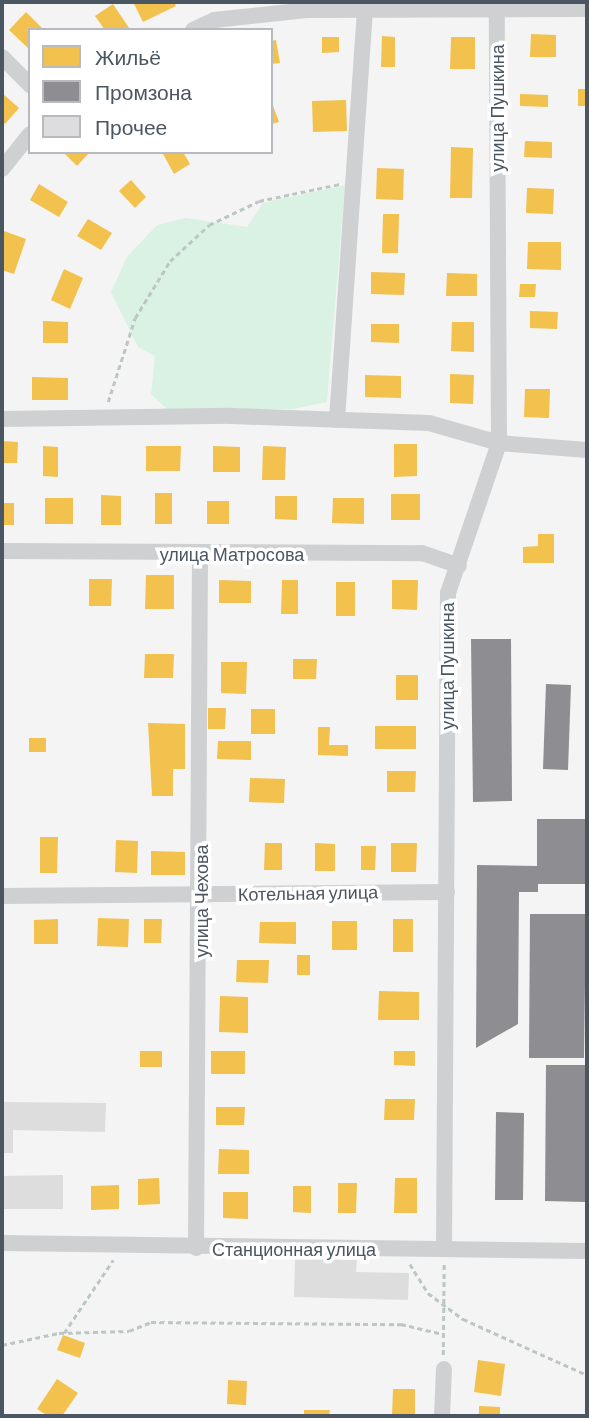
<!DOCTYPE html>
<html>
<head>
<meta charset="utf-8">
<style>
	body { margin:0 }
	#map { position:relative; width:589px; height:1418px; overflow:hidden; background:#f4f4f4; font-family:Barlow,sans-serif }
	div>[style] { position:absolute }
	.green>* { inset:0; background:#d9f2e3 }
	.homes>* { inset:0; background:#f2c14e }
	.industry>* { inset:0; background:#8d8d92 }
	.building>* { inset:0; background:#ddddde }
	.path>* { height:2.5px; margin-top:-1.25px; transform-origin:0; background:repeating-linear-gradient(90deg,#bcc7c4 0 5px,transparent 0 8.5px) }
	.minor>* { height:16px; margin:-8px; padding:0 8px; transform-origin:8px; border-radius:8px; background:#ced0d2 }
	span { translate:-50% -50%; white-space:nowrap; text-align:center; line-height:1.15; -webkit-text-stroke:7px #fff; paint-order:stroke }
	.street-label { font-size:18px; color:#4a5661 }
	.frame { position:absolute; inset:0; border:4px solid #4a5661; pointer-events:none }
	.legend { position:absolute; left:28px; top:28px; width:245px; height:126px; box-sizing:border-box; background:#fff; border:2px solid #b7bbc0; margin:0; padding:9px 12px; list-style:none; font-size:21px; color:#4a5661 }
	.legend li { display:flex; align-items:center; gap:14px; height:35px }
	.legend b { width:35px; border:2px solid #b7bbc0 }
</style>
</head>
<body>
<div id="map">
	<div class="green">
		<div style="clip-path:polygon(345px 185px,327px 402px,293px 409px,168px 410px,151px 394px,155px 356px,138px 347px,111px 292px,127px 257px,157px 225px,186px 218px,247px 227px,263px 203px)"></div>
	</div>
	<div class="homes">
		<div style="clip-path:polygon(133px 2px,174px 2px,176px 6px,143px 22px)"></div>
		<div style="clip-path:polygon(113px 4px,129px 28px,127px 30px,105px 30px,95px 16px)"></div>
		<div style="clip-path:polygon(26px 12px,44px 30px,30px 30px,28px 48px,9px 30px)"></div>
		<div style="clip-path:polygon(531px 34px,556px 35px,556px 57px,530px 57px)"></div>
		<div style="clip-path:polygon(382px 36px,395px 37px,395px 67px,381px 67px)"></div>
		<div style="clip-path:polygon(322px 37px,339px 37px,339px 52px,322px 53px)"></div>
		<div style="clip-path:polygon(451px 37px,475px 37px,475px 69px,450px 69px)"></div>
		<div style="clip-path:polygon(276px 40px,280px 63px,271px 64px,271px 41px)"></div>
		<div style="clip-path:polygon(578px 89px,587px 89px,587px 106px,578px 106px)"></div>
		<div style="clip-path:polygon(2px 93px,19px 108px,5px 124px,2px 121px)"></div>
		<div style="clip-path:polygon(520px 94px,548px 95px,548px 107px,520px 106px)"></div>
		<div style="clip-path:polygon(271px 100px,279px 122px,271px 124px)"></div>
		<div style="clip-path:polygon(346px 100px,347px 131px,313px 132px,312px 101px)"></div>
		<div style="clip-path:polygon(525px 141px,552px 142px,552px 158px,524px 157px)"></div>
		<div style="clip-path:polygon(451px 147px,473px 148px,472px 198px,450px 198px)"></div>
		<div style="clip-path:polygon(63px 152px,90px 152px,77px 166px)"></div>
		<div style="clip-path:polygon(183px 152px,190px 164px,174px 174px,163px 154px)"></div>
		<div style="clip-path:polygon(377px 168px,404px 169px,403px 200px,376px 199px)"></div>
		<div style="clip-path:polygon(131px 180px,146px 197px,135px 208px,119px 191px)"></div>
		<div style="clip-path:polygon(39px 184px,68px 202px,59px 217px,30px 200px)"></div>
		<div style="clip-path:polygon(527px 188px,554px 189px,553px 214px,526px 213px)"></div>
		<div style="clip-path:polygon(383px 214px,399px 214px,398px 253px,382px 253px)"></div>
		<div style="clip-path:polygon(88px 219px,112px 233px,101px 250px,77px 236px)"></div>
		<div style="clip-path:polygon(4px 231px,26px 239px,14px 274px,2px 270px)"></div>
		<div style="clip-path:polygon(528px 242px,561px 242px,561px 270px,527px 269px)"></div>
		<div style="clip-path:polygon(64px 269px,83px 278px,70px 309px,51px 300px)"></div>
		<div style="clip-path:polygon(371px 272px,405px 273px,404px 295px,371px 294px)"></div>
		<div style="clip-path:polygon(447px 273px,477px 274px,477px 296px,446px 296px)"></div>
		<div style="clip-path:polygon(520px 284px,536px 284px,535px 297px,519px 297px)"></div>
		<div style="clip-path:polygon(530px 311px,558px 312px,557px 329px,530px 328px)"></div>
		<div style="clip-path:polygon(43px 321px,68px 322px,68px 343px,43px 343px)"></div>
		<div style="clip-path:polygon(452px 322px,474px 322px,474px 352px,451px 351px)"></div>
		<div style="clip-path:polygon(371px 324px,399px 324px,399px 343px,371px 342px)"></div>
		<div style="clip-path:polygon(450px 374px,474px 375px,473px 404px,450px 403px)"></div>
		<div style="clip-path:polygon(365px 375px,401px 376px,401px 398px,365px 397px)"></div>
		<div style="clip-path:polygon(32px 377px,68px 378px,68px 400px,32px 400px)"></div>
		<div style="clip-path:polygon(525px 389px,550px 389px,549px 418px,524px 417px)"></div>
		<div style="clip-path:polygon(2px 441px,18px 442px,17px 463px,2px 463px)"></div>
		<div style="clip-path:polygon(394px 444px,417px 444px,417px 476px,394px 477px)"></div>
		<div style="clip-path:polygon(43px 446px,58px 447px,58px 477px,43px 476px)"></div>
		<div style="clip-path:polygon(146px 446px,181px 446px,180px 471px,146px 471px)"></div>
		<div style="clip-path:polygon(213px 446px,240px 447px,240px 472px,213px 472px)"></div>
		<div style="clip-path:polygon(263px 446px,286px 447px,285px 480px,262px 480px)"></div>
		<div style="clip-path:polygon(155px 493px,172px 493px,172px 524px,155px 524px)"></div>
		<div style="clip-path:polygon(391px 494px,420px 494px,420px 520px,391px 520px)"></div>
		<div style="clip-path:polygon(101px 495px,121px 496px,121px 525px,101px 525px)"></div>
		<div style="clip-path:polygon(275px 496px,297px 496px,297px 520px,275px 519px)"></div>
		<div style="clip-path:polygon(45px 498px,73px 498px,73px 524px,45px 524px)"></div>
		<div style="clip-path:polygon(333px 498px,364px 498px,364px 524px,332px 523px)"></div>
		<div style="clip-path:polygon(207px 501px,229px 501px,229px 524px,207px 524px)"></div>
		<div style="clip-path:polygon(2px 503px,14px 503px,14px 525px,2px 525px)"></div>
		<div style="clip-path:polygon(538px 534px,554px 534px,554px 563px,523px 563px,523px 547px,538px 546px)"></div>
		<div style="clip-path:polygon(146px 575px,174px 575px,174px 609px,145px 609px)"></div>
		<div style="clip-path:polygon(89px 579px,112px 579px,111px 606px,89px 606px)"></div>
		<div style="clip-path:polygon(219px 580px,251px 581px,251px 603px,219px 603px)"></div>
		<div style="clip-path:polygon(282px 580px,298px 580px,298px 614px,281px 614px)"></div>
		<div style="clip-path:polygon(392px 580px,418px 580px,417px 610px,392px 609px)"></div>
		<div style="clip-path:polygon(336px 582px,355px 582px,355px 616px,336px 616px)"></div>
		<div style="clip-path:polygon(145px 654px,174px 654px,173px 678px,144px 678px)"></div>
		<div style="clip-path:polygon(293px 659px,317px 659px,316px 679px,293px 679px)"></div>
		<div style="clip-path:polygon(221px 662px,247px 662px,246px 694px,221px 693px)"></div>
		<div style="clip-path:polygon(396px 675px,418px 675px,418px 700px,396px 700px)"></div>
		<div style="clip-path:polygon(208px 708px,226px 708px,225px 729px,208px 729px)"></div>
		<div style="clip-path:polygon(251px 709px,275px 709px,275px 734px,251px 734px)"></div>
		<div style="clip-path:polygon(148px 723px,185px 724px,185px 769px,173px 769px,173px 796px,152px 796px)"></div>
		<div style="clip-path:polygon(375px 726px,416px 726px,416px 749px,375px 749px)"></div>
		<div style="clip-path:polygon(318px 727px,330px 727px,329px 745px,348px 745px,348px 756px,318px 755px)"></div>
		<div style="clip-path:polygon(29px 738px,46px 738px,46px 752px,29px 752px)"></div>
		<div style="clip-path:polygon(218px 741px,251px 741px,251px 760px,217px 759px)"></div>
		<div style="clip-path:polygon(387px 771px,416px 771px,415px 792px,387px 792px)"></div>
		<div style="clip-path:polygon(250px 778px,285px 779px,284px 803px,249px 802px)"></div>
		<div style="clip-path:polygon(40px 837px,58px 837px,57px 873px,40px 873px)"></div>
		<div style="clip-path:polygon(116px 840px,138px 841px,137px 873px,115px 872px)"></div>
		<div style="clip-path:polygon(265px 843px,282px 843px,282px 870px,264px 870px)"></div>
		<div style="clip-path:polygon(315px 843px,335px 844px,335px 871px,315px 871px)"></div>
		<div style="clip-path:polygon(391px 843px,417px 843px,416px 872px,391px 872px)"></div>
		<div style="clip-path:polygon(361px 846px,376px 846px,375px 870px,361px 870px)"></div>
		<div style="clip-path:polygon(151px 851px,185px 852px,185px 875px,151px 875px)"></div>
		<div style="clip-path:polygon(98px 918px,129px 919px,128px 947px,97px 946px)"></div>
		<div style="clip-path:polygon(58px 919px,58px 944px,34px 944px,34px 920px)"></div>
		<div style="clip-path:polygon(144px 919px,162px 919px,161px 943px,144px 943px)"></div>
		<div style="clip-path:polygon(393px 919px,413px 919px,413px 952px,393px 952px)"></div>
		<div style="clip-path:polygon(332px 921px,357px 921px,357px 950px,332px 950px)"></div>
		<div style="clip-path:polygon(260px 922px,296px 922px,296px 944px,259px 943px)"></div>
		<div style="clip-path:polygon(297px 955px,310px 955px,310px 975px,297px 975px)"></div>
		<div style="clip-path:polygon(237px 960px,269px 960px,268px 983px,236px 982px)"></div>
		<div style="clip-path:polygon(379px 991px,419px 992px,419px 1020px,378px 1020px)"></div>
		<div style="clip-path:polygon(220px 996px,248px 997px,248px 1033px,219px 1032px)"></div>
		<div style="clip-path:polygon(140px 1051px,162px 1051px,162px 1067px,140px 1067px)"></div>
		<div style="clip-path:polygon(211px 1051px,245px 1051px,245px 1074px,211px 1074px)"></div>
		<div style="clip-path:polygon(394px 1051px,415px 1051px,415px 1066px,394px 1065px)"></div>
		<div style="clip-path:polygon(385px 1099px,415px 1099px,414px 1120px,384px 1120px)"></div>
		<div style="clip-path:polygon(216px 1107px,245px 1107px,244px 1125px,216px 1125px)"></div>
		<div style="clip-path:polygon(219px 1149px,249px 1150px,249px 1174px,218px 1174px)"></div>
		<div style="clip-path:polygon(159px 1178px,160px 1204px,138px 1205px,138px 1179px)"></div>
		<div style="clip-path:polygon(395px 1178px,417px 1178px,417px 1213px,394px 1213px)"></div>
		<div style="clip-path:polygon(338px 1183px,357px 1183px,356px 1213px,338px 1213px)"></div>
		<div style="clip-path:polygon(119px 1185px,119px 1209px,91px 1210px,91px 1186px)"></div>
		<div style="clip-path:polygon(293px 1186px,311px 1186px,311px 1213px,293px 1212px)"></div>
		<div style="clip-path:polygon(223px 1192px,248px 1192px,248px 1219px,223px 1218px)"></div>
		<div style="clip-path:polygon(63px 1335px,85px 1343px,80px 1358px,57px 1350px)"></div>
		<div style="clip-path:polygon(478px 1360px,505px 1364px,501px 1396px,474px 1392px)"></div>
		<div style="clip-path:polygon(57px 1379px,78px 1393px,62px 1416px,48px 1416px,37px 1409px)"></div>
		<div style="clip-path:polygon(228px 1380px,247px 1381px,246px 1405px,227px 1404px)"></div>
		<div style="clip-path:polygon(393px 1389px,415px 1389px,415px 1415px,392px 1415px)"></div>
		<div style="clip-path:polygon(479px 1406px,500px 1407px,500px 1416px,479px 1416px)"></div>
		<div style="clip-path:polygon(304px 1410px,330px 1410px,329px 1416px,304px 1416px)"></div>
	</div>
	<div class="industry">
		<div style="clip-path:polygon(471px 639px,511px 639px,512px 801px,473px 802px)"></div>
		<div style="clip-path:polygon(546px 684px,571px 685px,568px 770px,543px 769px)"></div>
		<div style="clip-path:polygon(537px 819px,587px 819px,587px 884px,538px 884px,538px 892px,519px 892px,518px 1024px,476px 1048px,477px 865px,537px 866px)"></div>
		<div style="clip-path:polygon(530px 914px,586px 914px,584px 1058px,529px 1058px)"></div>
		<div style="clip-path:polygon(546px 1065px,587px 1065px,585px 1202px,545px 1201px)"></div>
		<div style="clip-path:polygon(496px 1112px,524px 1113px,523px 1200px,495px 1200px)"></div>
	</div>
	<div class="building">
		<div style="clip-path:polygon(2px 1102px,106px 1103px,105px 1132px,13px 1130px,13px 1153px,2px 1153px)"></div>
		<div style="clip-path:polygon(63px 1175px,63px 1209px,2px 1209px,2px 1176px)"></div>
		<div style="clip-path:polygon(295px 1258px,357px 1260px,356px 1272px,409px 1273px,408px 1300px,294px 1297px)"></div>
	</div>
	<div class="path">
		<div style="left:108px;top:402px;width:88px;rotate:-72.2deg"></div>
		<div style="left:135px;top:318px;width:67px;rotate:-58.4deg"></div>
		<div style="left:170px;top:261px;width:53px;rotate:-42.7deg"></div>
		<div style="left:209px;top:225px;width:55px;rotate:-25.6deg"></div>
		<div style="left:259px;top:201px;width:83px;rotate:-11.9deg"></div>
		<div style="left:410px;top:1264px;width:34px;rotate:58deg"></div>
		<div style="left:428px;top:1293px;width:44px;rotate:36.6deg"></div>
		<div style="left:463px;top:1319px;width:136px;rotate:24.3deg"></div>
		<div style="left:64px;top:1333px;width:88px;rotate:-56.1deg"></div>
		<div style="left:2px;top:1345px;width:58px;rotate:-11.9deg"></div>
		<div style="left:59px;top:1333px;width:70px;rotate:-1.6deg"></div>
		<div style="left:129px;top:1331px;width:24px;rotate:-22deg"></div>
		<div style="left:151px;top:1322px;width:250px;rotate:0.5deg"></div>
		<div style="left:401px;top:1324px;width:43px;rotate:13.4deg"></div>
		<div style="left:443px;top:1355px;width:91px;rotate:-89.4deg"></div>
	</div>
	<div class="minor">
		<div style="left:193px;top:30px;width:23px;rotate:-25deg"></div>
		<div style="left:214px;top:20px;width:95px;rotate:-6.1deg"></div>
		<div style="left:308px;top:10px;width:279px;rotate:-0.2deg"></div>
		<div style="left:2px;top:57px;width:40px;rotate:45deg"></div>
		<div style="left:2px;top:169px;width:45px;rotate:-51.3deg"></div>
		<div style="left:2px;top:419px;width:229px;rotate:-0.8deg"></div>
		<div style="left:231px;top:416px;width:198px;rotate:2deg"></div>
		<div style="left:429px;top:423px;width:73px;rotate:15.9deg"></div>
		<div style="left:499px;top:443px;width:88px;rotate:4.5deg"></div>
		<div style="left:337px;top:420px;width:413px;rotate:-86.1deg"></div>
		<div style="left:2px;top:551px;width:420px;rotate:0.3deg"></div>
		<div style="left:422px;top:553px;width:39px;rotate:19deg"></div>
		<div style="left:2px;top:896px;width:445px;rotate:-0.5deg"></div>
		<div style="left:2px;top:1243px;width:585px;rotate:0.78deg"></div>
		<div style="left:196px;top:1248px;width:693px;rotate:-89.67deg"></div>
		<div style="left:444px;top:1249px;width:656px;rotate:-89.65deg"></div>
		<div style="left:448px;top:593px;width:158px;rotate:-71.2deg"></div>
		<div style="left:499px;top:443px;width:435px;rotate:-90.3deg"></div>
		<div style="left:442px;top:1416px;width:47px;rotate:-87.6deg"></div>
	</div>
	<div class="street-label">
		<span style="left:497px;top:108px;rotate:-90deg">улица Пушкина</span>
		<span style="left:232px;top:554px">улица Матросова</span>
		<span style="left:447px;top:666px;rotate:-90deg">улица Пушкина</span>
		<span style="left:308px;top:893px;rotate:-1deg">Котельная улица</span>
		<span style="left:201px;top:901px;rotate:-90deg">улица Чехова</span>
		<span style="left:294px;top:1249px">Станционная улица</span>
	</div>
	<div class="frame"></div>
	<ul class="legend">
	<li><b style="height:19px;background:#f2c14e"></b>Жильё</li>
	<li><b style="height:19px;background:#8d8d92"></b>Промзона</li>
	<li><b style="height:19px;background:#ddddde"></b>Прочее</li>
	</ul>
</div>
</body>
</html>
